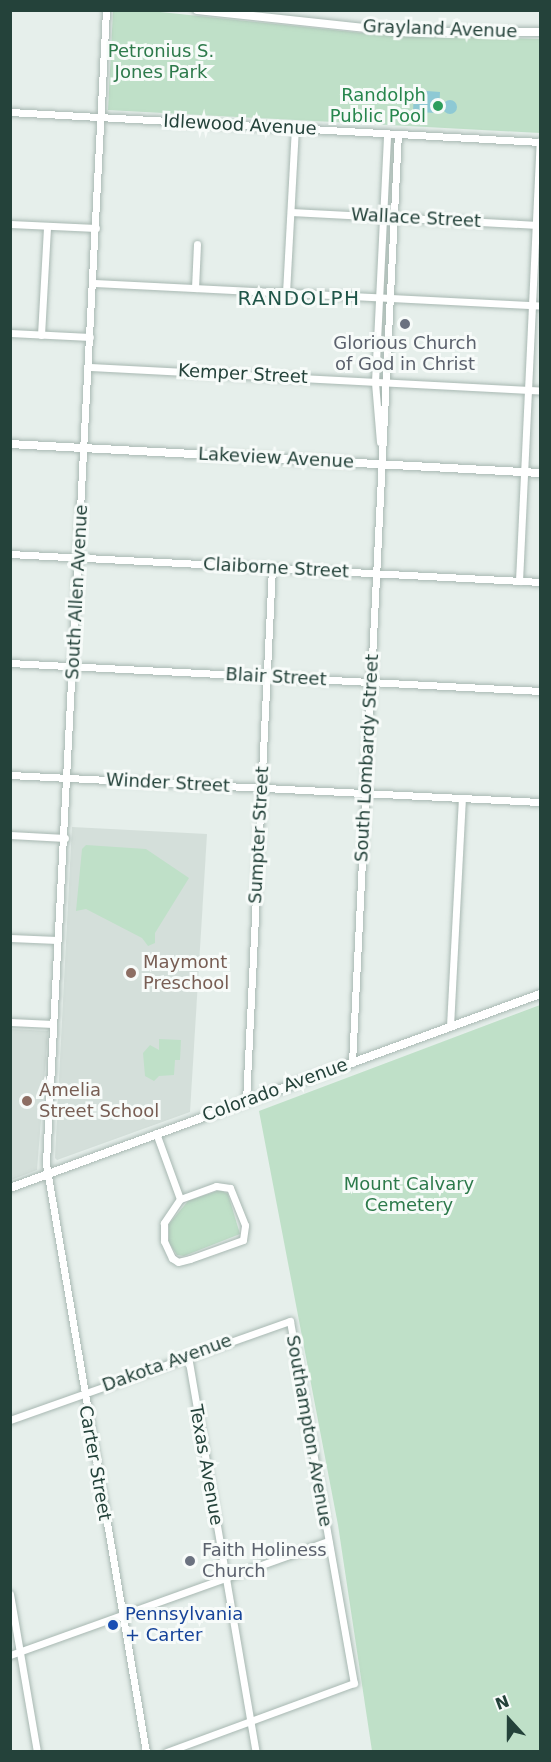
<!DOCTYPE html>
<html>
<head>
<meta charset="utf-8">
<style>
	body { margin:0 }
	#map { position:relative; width:551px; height:1762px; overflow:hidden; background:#e6efeb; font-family:"DejaVu Sans",sans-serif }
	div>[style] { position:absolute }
	.built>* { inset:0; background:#d4dfda }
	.green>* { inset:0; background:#bfe0c8 }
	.water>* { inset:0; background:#8ec9d4 }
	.round { border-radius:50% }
	.roads { filter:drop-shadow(0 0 2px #a8b8b2) drop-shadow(0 0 2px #a8b8b2) }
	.minor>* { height:7px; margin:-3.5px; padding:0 3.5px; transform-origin:3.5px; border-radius:3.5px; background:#fff }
	.tertiary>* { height:8px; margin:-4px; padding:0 4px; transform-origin:4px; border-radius:4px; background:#fff }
	.dots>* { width:16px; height:16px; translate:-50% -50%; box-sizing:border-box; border:3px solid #f7fbf9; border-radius:50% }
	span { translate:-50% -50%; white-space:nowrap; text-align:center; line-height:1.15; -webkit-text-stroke:6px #f7fbf9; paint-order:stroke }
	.street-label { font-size:18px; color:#24423a }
	.park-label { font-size:18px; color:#2d7a4b }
	.leisure-label { font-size:18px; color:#27864d }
	.right { translate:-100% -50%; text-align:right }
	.worship-label { font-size:18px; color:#5b616d }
	.left { translate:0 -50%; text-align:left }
	.education-label { font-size:18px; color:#785e54 }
	.transit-label { font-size:18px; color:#164399 }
	.neighbourhood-label { font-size:20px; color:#1f5548; letter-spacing:1.5px }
	.frame { position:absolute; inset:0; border:12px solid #24423a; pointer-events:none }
	.north { position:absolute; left:479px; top:1690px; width:60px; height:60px; -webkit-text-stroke:4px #f7fbf9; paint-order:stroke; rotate:339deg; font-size:16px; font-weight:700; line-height:24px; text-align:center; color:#24423a }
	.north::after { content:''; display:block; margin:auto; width:21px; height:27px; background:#24423a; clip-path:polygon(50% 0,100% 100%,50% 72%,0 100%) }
</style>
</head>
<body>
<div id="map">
	<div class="built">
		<div style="clip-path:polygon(72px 827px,207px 834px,190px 1112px,57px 1160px,55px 1158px)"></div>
		<div style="clip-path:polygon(10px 1029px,48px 1031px,37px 1170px,11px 1180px)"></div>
	</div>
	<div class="green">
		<div style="clip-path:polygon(113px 11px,151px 11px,372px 34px,540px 39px,540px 133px,108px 110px)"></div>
		<div style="clip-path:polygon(86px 845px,146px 849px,189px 878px,155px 933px,155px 943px,148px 946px,142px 938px,86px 909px,76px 911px,82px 849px)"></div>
		<div style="clip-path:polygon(540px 1005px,540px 1751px,372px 1751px,338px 1525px,259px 1111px)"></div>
		<div style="clip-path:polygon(159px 1039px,181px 1040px,180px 1060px,175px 1060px,174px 1075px,159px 1076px,154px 1081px,145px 1076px,143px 1053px,150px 1045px,159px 1050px)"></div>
		<div style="clip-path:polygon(220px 1190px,228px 1194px,240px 1234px,184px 1256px,177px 1255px,169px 1243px,169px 1224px,188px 1201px)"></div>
	</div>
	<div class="water">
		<div style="clip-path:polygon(414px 90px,440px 92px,439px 113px,413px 112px)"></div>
		<div class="round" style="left:443px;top:100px;width:14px;height:14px"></div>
	</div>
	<div class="roads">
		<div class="minor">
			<div style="left:106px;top:10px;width:1156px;rotate:92.98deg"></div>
			<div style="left:46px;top:1164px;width:596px;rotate:80.35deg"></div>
			<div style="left:10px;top:112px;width:531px;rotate:3.24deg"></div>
			<div style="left:291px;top:212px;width:247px;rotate:3deg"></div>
			<div style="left:10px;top:224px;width:86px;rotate:2.7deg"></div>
			<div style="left:93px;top:283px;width:448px;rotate:2.9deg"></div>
			<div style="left:195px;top:288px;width:44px;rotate:-87.4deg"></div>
			<div style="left:286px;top:293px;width:165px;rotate:-86.9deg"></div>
			<div style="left:10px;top:333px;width:80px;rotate:2.9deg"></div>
			<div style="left:41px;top:335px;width:109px;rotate:-86.8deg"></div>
			<div style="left:89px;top:367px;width:452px;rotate:3deg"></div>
			<div style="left:380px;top:442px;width:60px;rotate:-94.8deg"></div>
			<div style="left:375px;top:382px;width:249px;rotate:-87.2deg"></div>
			<div style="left:10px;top:554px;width:531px;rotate:3.02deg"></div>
			<div style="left:519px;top:581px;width:440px;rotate:-87.3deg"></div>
			<div style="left:10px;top:663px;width:531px;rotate:3.02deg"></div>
			<div style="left:10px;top:775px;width:531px;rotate:2.92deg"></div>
			<div style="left:10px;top:835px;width:55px;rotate:3.1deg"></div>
			<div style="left:10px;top:938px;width:47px;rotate:2.4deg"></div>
			<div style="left:10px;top:1022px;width:43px;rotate:2.7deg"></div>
			<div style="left:450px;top:1026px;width:228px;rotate:-87deg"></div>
			<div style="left:352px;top:1063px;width:930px;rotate:-87.17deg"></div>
			<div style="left:246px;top:1101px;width:534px;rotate:-87.21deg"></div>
			<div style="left:156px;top:1133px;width:70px;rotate:70deg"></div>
			<div style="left:180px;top:1199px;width:29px;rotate:124deg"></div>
			<div style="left:164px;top:1223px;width:18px;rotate:90deg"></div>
			<div style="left:164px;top:1241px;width:19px;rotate:65deg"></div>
			<div style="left:172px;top:1258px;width:7px;rotate:34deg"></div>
			<div style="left:178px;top:1262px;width:12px;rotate:-14deg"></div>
			<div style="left:190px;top:1259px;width:56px;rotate:-19.7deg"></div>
			<div style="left:243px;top:1240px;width:15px;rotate:-82deg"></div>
			<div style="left:245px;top:1225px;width:40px;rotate:-112deg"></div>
			<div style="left:230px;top:1188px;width:14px;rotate:-172deg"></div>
			<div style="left:216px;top:1186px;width:38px;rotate:160deg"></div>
			<div style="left:188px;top:1356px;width:402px;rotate:80.3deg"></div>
			<div style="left:10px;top:1420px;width:297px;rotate:-19.5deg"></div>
			<div style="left:290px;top:1321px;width:368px;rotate:80deg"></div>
			<div style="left:354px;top:1683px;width:200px;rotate:159.8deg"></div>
			<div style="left:10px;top:1594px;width:160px;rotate:80.3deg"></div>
			<div style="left:10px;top:1655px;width:338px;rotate:-19.7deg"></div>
		</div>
		<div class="tertiary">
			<div style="left:197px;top:10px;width:208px;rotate:6.1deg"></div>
			<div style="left:404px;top:32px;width:136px"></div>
			<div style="left:10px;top:444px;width:531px;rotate:3.13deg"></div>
			<div style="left:10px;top:1188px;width:564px;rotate:-20.1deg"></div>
		</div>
	</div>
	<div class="dots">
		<div style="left:438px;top:106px;background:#2e9e5b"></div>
		<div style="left:405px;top:324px;background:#6b7280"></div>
		<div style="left:131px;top:973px;background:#8d6e63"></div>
		<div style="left:27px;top:1101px;background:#8d6e63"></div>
		<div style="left:190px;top:1561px;background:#6b7280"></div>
		<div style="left:113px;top:1625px;background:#1a4fb4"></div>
	</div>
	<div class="street-label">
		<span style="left:440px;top:29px;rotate:2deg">Grayland Avenue</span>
		<span style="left:240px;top:125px;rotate:3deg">Idlewood Avenue</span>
		<span style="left:416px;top:218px;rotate:3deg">Wallace Street</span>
		<span style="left:243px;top:374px;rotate:3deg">Kemper Street</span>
		<span style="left:276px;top:458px;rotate:3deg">Lakeview Avenue</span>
		<span style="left:276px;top:568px;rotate:3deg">Claiborne Street</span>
		<span style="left:77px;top:592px;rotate:-87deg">South Allen Avenue</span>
		<span style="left:276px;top:677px;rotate:3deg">Blair Street</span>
		<span style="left:367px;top:758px;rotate:-87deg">South Lombardy Street</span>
		<span style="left:168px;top:783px;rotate:3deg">Winder Street</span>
		<span style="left:259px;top:835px;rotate:-87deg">Sumpter Street</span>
		<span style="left:275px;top:1090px;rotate:-20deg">Colorado Avenue</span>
		<span style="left:167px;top:1363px;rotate:-20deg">Dakota Avenue</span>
		<span style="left:309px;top:1431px;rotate:80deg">Southampton Avenue</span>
		<span style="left:95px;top:1463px;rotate:80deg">Carter Street</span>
		<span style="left:206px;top:1465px;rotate:80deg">Texas Avenue</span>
	</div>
	<div class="park-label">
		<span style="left:161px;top:62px">Petronius S.<br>Jones Park</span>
		<span style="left:409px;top:1195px">Mount Calvary<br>Cemetery</span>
	</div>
	<div class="leisure-label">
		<span class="right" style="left:426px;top:106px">Randolph<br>Public Pool</span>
	</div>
	<div class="worship-label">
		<span style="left:405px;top:354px">Glorious Church<br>of God in Christ</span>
		<span class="left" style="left:202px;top:1561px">Faith Holiness<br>Church</span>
	</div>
	<div class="education-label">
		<span class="left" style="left:143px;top:973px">Maymont<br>Preschool</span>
		<span class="left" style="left:39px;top:1101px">Amelia<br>Street School</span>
	</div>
	<div class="transit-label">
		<span class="left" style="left:125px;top:1625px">Pennsylvania<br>+ Carter</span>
	</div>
	<div class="neighbourhood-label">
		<span style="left:299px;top:298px">RANDOLPH</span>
	</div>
	<div class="frame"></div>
	<div class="north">N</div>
</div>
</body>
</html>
